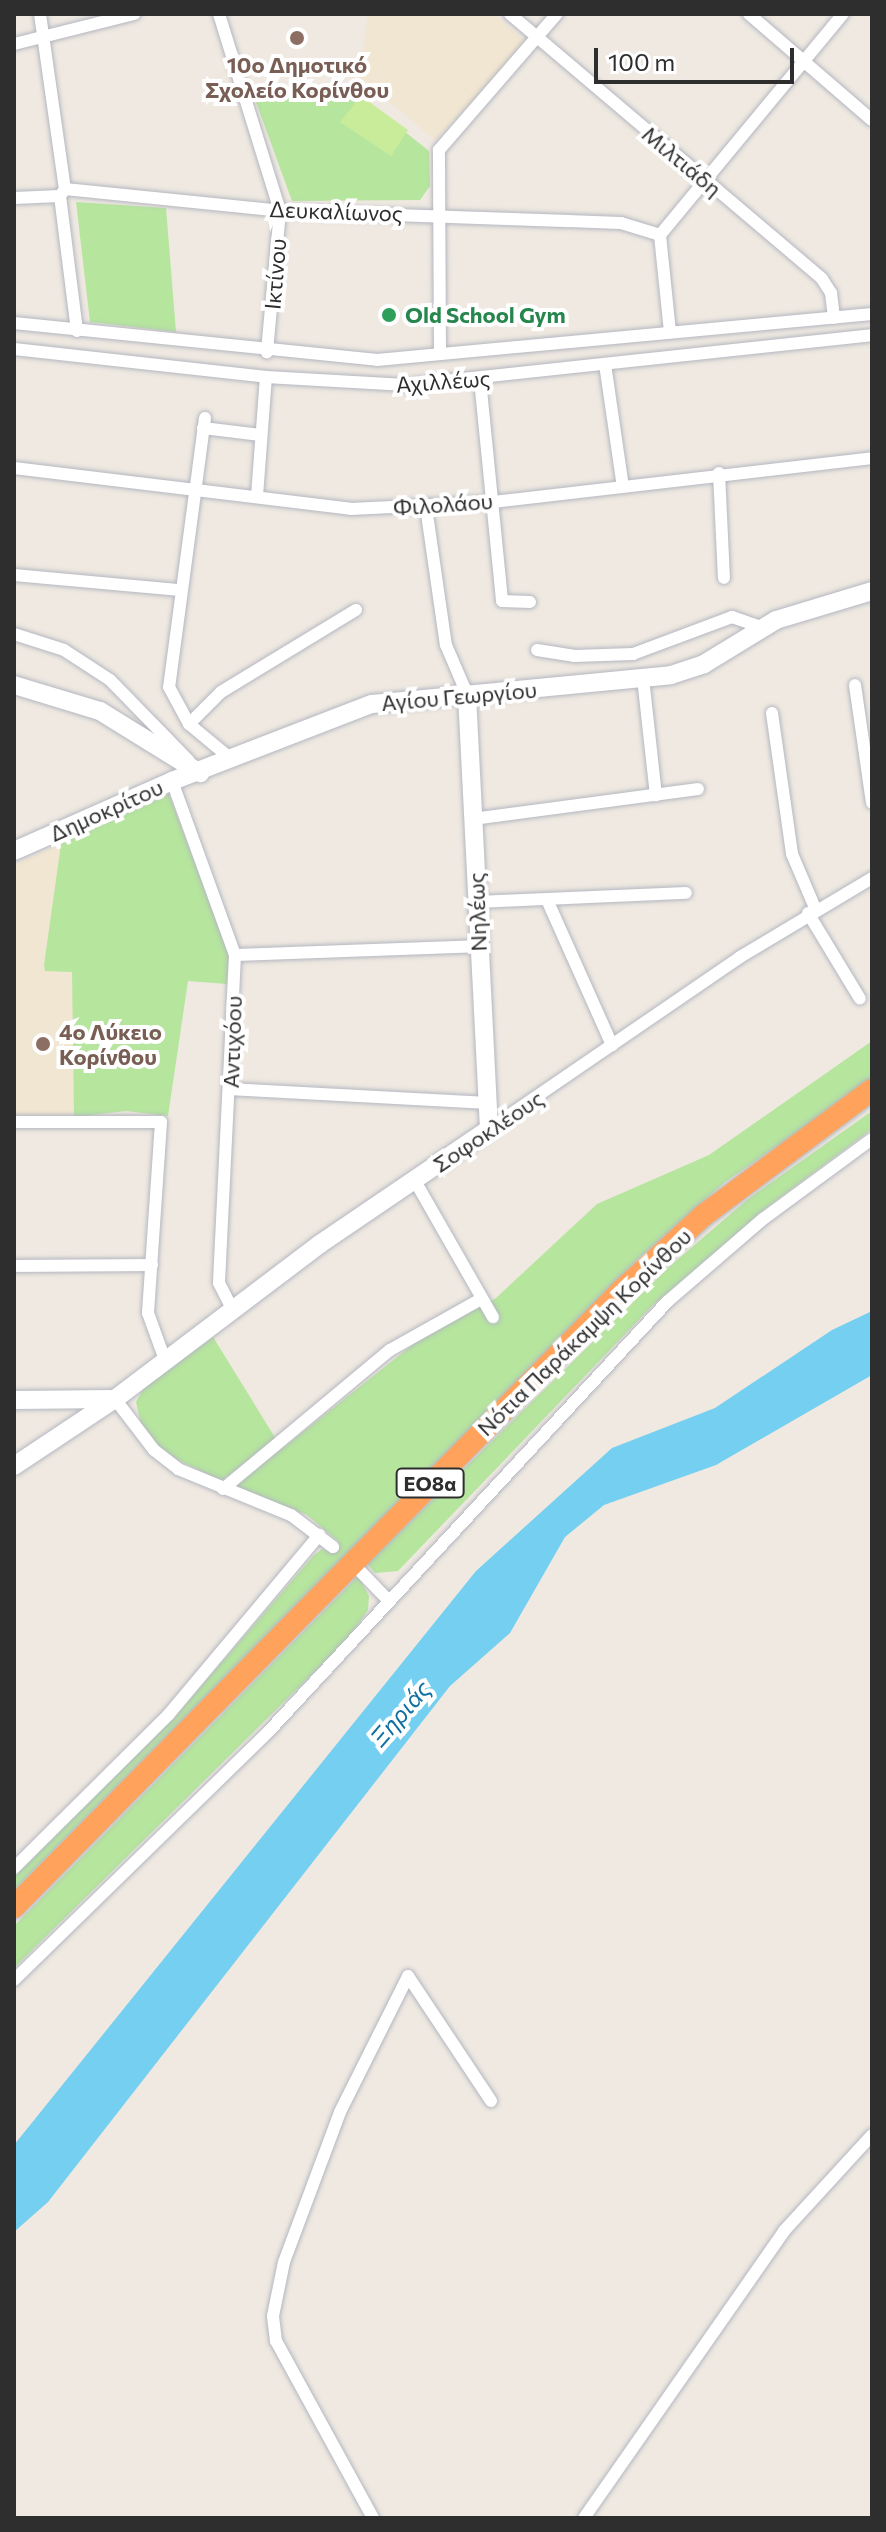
<!DOCTYPE html>
<html>
<head>
<meta charset="utf-8">
<style>
	body { margin:0 }
	#map { position:relative; width:886px; height:2532px; overflow:hidden; background:#efe9e1; font-family:Commissioner,sans-serif }
	div>[style] { position:absolute }
	.education>* { inset:0; background:#f0e6d1 }
	.green>* { inset:0; background:#b6e59e }
	.pitch>* { inset:0; background:#c9ec9a }
	.water>* { inset:0; background:#75cff0 }
	.roads { filter:drop-shadow(0 0 2px #b4b7c1) drop-shadow(0 0 2px #b4b7c1) }
	.street>* { height:12px; margin:-6px; padding:0 6px; transform-origin:6px; border-radius:6px; background:#fff }
	.secondary>* { height:18px; margin:-9px; padding:0 9px; transform-origin:9px; border-radius:9px; background:#fff }
	.highway>* { height:22px; margin:-11px; padding:0 11px; transform-origin:11px; border-radius:11px; background:#ffa35c }
	.dots>* { width:22px; height:22px; translate:-50% -50%; box-sizing:border-box; border:4px solid #fff; border-radius:50% }
	span { translate:-50% -50%; white-space:nowrap; text-align:center; line-height:1.15; -webkit-text-stroke:8px #fff; paint-order:stroke }
	.shield-label span { padding:2px 6px; background:#fff; border:2px solid; border-radius:6px; -webkit-text-stroke-width:0 }
	.shield-label { font-size:20px; color:#2e2e2e; font-weight:700 }
	.education-label { font-size:22px; color:#785e54; font-weight:700 }
	.left { translate:0 -50%; text-align:left }
	.street-label { font-size:22px; color:#2e2e2e }
	.leisure-label { font-size:22px; color:#27864d; font-weight:700 }
	.water-label { font-size:24px; color:#0d6fa3; font-style:italic }
	.frame { position:absolute; inset:0; border:16px solid #2e2e2e; pointer-events:none }
	.scale { position:absolute; left:594px; top:48px; width:200px; height:36px; box-sizing:border-box; border:4px solid #2e2e2e; border-top:0; padding-left:10px; font-size:24px; line-height:28px; white-space:nowrap; color:#2e2e2e; -webkit-text-stroke:6px #fff; paint-order:stroke }
</style>
</head>
<body>
<div id="map">
	<div class="education">
		<div style="clip-path:polygon(368px 14px,494px 14px,527px 43px,435px 140px,360px 77px)"></div>
		<div style="clip-path:polygon(61px 844px,44px 965px,46px 971px,72px 972px,74px 1117px,14px 1121px,14px 865px)"></div>
	</div>
	<div class="green">
		<div style="clip-path:polygon(350px 88px,429px 151px,430px 186px,420px 200px,292px 201px,256px 102px)"></div>
		<div style="clip-path:polygon(76px 202px,166px 208px,176px 332px,90px 322px)"></div>
		<div style="clip-path:polygon(169px 794px,230px 956px,227px 984px,188px 981px,168px 1116px,126px 1111px,74px 1117px,72px 972px,45px 971px,44px 965px,61px 844px)"></div>
		<div style="clip-path:polygon(872px 1041px,872px 1081px,725px 1182px,639px 1258px,14px 1890px,14px 1877px,173px 1719px,314px 1555px,322px 1549px,330px 1552px,339px 1542px,307px 1515px,234px 1487px,416px 1342px,496px 1298px,597px 1204px,709px 1155px)"></div>
		<div style="clip-path:polygon(872px 1111px,872px 1129px,766px 1208px,652px 1306px,398px 1571px,375px 1573px,367px 1564px,670px 1266px,748px 1199px)"></div>
		<div style="clip-path:polygon(213px 1337px,276px 1439px,221px 1481px,164px 1453px,141px 1424px,136px 1402px,143px 1389px)"></div>
		<div style="clip-path:polygon(358px 1576px,369px 1596px,368px 1610px,347px 1640px,14px 1968px,14px 1926px)"></div>
	</div>
	<div class="pitch">
		<div style="clip-path:polygon(361px 96px,408px 130px,391px 156px,340px 122px)"></div>
	</div>
	<div class="water">
		<div style="clip-path:polygon(872px 1311px,872px 1375px,716px 1465px,604px 1505px,565px 1537px,510px 1633px,450px 1686px,48px 2202px,14px 2232px,14px 2145px,476px 1571px,612px 1448px,715px 1408px,832px 1330px)"></div>
	</div>
	<div class="roads">
		<div class="street">
			<div style="left:40px;top:14px;width:177px;rotate:81.9deg"></div>
			<div style="left:219px;top:14px;width:206px;rotate:72.8deg"></div>
			<div style="left:280px;top:211px;width:142px;rotate:95.3deg"></div>
			<div style="left:510px;top:14px;width:409px;rotate:40.3deg"></div>
			<div style="left:822px;top:279px;width:17px;rotate:57deg"></div>
			<div style="left:831px;top:293px;width:25px;rotate:83deg"></div>
			<div style="left:749px;top:14px;width:162px;rotate:40.8deg"></div>
			<div style="left:14px;top:44px;width:124px;rotate:-14deg"></div>
			<div style="left:60px;top:196px;width:136px;rotate:82.8deg"></div>
			<div style="left:14px;top:198px;width:46px;rotate:-2.5deg"></div>
			<div style="left:60px;top:196px;width:9px;rotate:-54deg"></div>
			<div style="left:65px;top:189px;width:216px;rotate:5.8deg"></div>
			<div style="left:280px;top:211px;width:341px;rotate:2deg"></div>
			<div style="left:621px;top:223px;width:41px;rotate:17.1deg"></div>
			<div style="left:14px;top:323px;width:365px;rotate:5.8deg"></div>
			<div style="left:377px;top:360px;width:497px;rotate:-5.3deg"></div>
			<div style="left:670px;top:332px;width:98px;rotate:-95.9deg"></div>
			<div style="left:660px;top:235px;width:287px;rotate:-50.4deg"></div>
			<div style="left:14px;top:349px;width:254px;rotate:6.3deg"></div>
			<div style="left:266px;top:377px;width:140px;rotate:3.3deg"></div>
			<div style="left:406px;top:385px;width:469px;rotate:-6.1deg"></div>
			<div style="left:440px;top:354px;width:204px;rotate:-90.3deg"></div>
			<div style="left:439px;top:150px;width:180px;rotate:-49.1deg"></div>
			<div style="left:605px;top:364px;width:124px;rotate:81.7deg"></div>
			<div style="left:480px;top:380px;width:222px;rotate:84.3deg"></div>
			<div style="left:502px;top:601px;width:28px;rotate:2deg"></div>
			<div style="left:205px;top:418px;width:271px;rotate:97.6deg"></div>
			<div style="left:169px;top:687px;width:42px;rotate:61.6deg"></div>
			<div style="left:189px;top:724px;width:53px;rotate:39.7deg"></div>
			<div style="left:203px;top:428px;width:58px;rotate:6.9deg"></div>
			<div style="left:14px;top:468px;width:339px;rotate:6.9deg"></div>
			<div style="left:351px;top:509px;width:142px;rotate:-2.8deg"></div>
			<div style="left:493px;top:502px;width:382px;rotate:-6.6deg"></div>
			<div style="left:719px;top:473px;width:105px;rotate:87.3deg"></div>
			<div style="left:257px;top:496px;width:119px;rotate:-85.7deg"></div>
			<div style="left:426px;top:507px;width:139px;rotate:81.8deg"></div>
			<div style="left:446px;top:645px;width:53px;rotate:66.8deg"></div>
			<div style="left:14px;top:575px;width:167px;rotate:5.2deg"></div>
			<div style="left:14px;top:634px;width:52px;rotate:17.7deg"></div>
			<div style="left:64px;top:650px;width:55px;rotate:33.1deg"></div>
			<div style="left:110px;top:680px;width:113px;rotate:45.7deg"></div>
			<div style="left:537px;top:650px;width:37px;rotate:9deg"></div>
			<div style="left:574px;top:656px;width:59px;rotate:-1.9deg"></div>
			<div style="left:633px;top:654px;width:106px;rotate:-20.5deg"></div>
			<div style="left:732px;top:617px;width:31px;rotate:19deg"></div>
			<div style="left:643px;top:678px;width:118px;rotate:83.7deg"></div>
			<div style="left:855px;top:685px;width:119px;rotate:81.8deg"></div>
			<div style="left:772px;top:713px;width:142px;rotate:81.9deg"></div>
			<div style="left:792px;top:854px;width:59px;rotate:66.9deg"></div>
			<div style="left:189px;top:724px;width:45px;rotate:-45deg"></div>
			<div style="left:221px;top:692px;width:158px;rotate:-31.3deg"></div>
			<div style="left:172px;top:781px;width:185px;rotate:70.1deg"></div>
			<div style="left:235px;top:955px;width:328px;rotate:92.8deg"></div>
			<div style="left:219px;top:1283px;width:29px;rotate:63deg"></div>
			<div style="left:473px;top:819px;width:227px;rotate:-7.6deg"></div>
			<div style="left:477px;top:902px;width:209px;rotate:-2.5deg"></div>
			<div style="left:548px;top:902px;width:157px;rotate:65.9deg"></div>
			<div style="left:808px;top:913px;width:100px;rotate:58.8deg"></div>
			<div style="left:235px;top:955px;width:242px;rotate:-2.1deg"></div>
			<div style="left:230px;top:1089px;width:257px;rotate:3.1deg"></div>
			<div style="left:14px;top:1122px;width:147px"></div>
			<div style="left:161px;top:1122px;width:191px;rotate:93.9deg"></div>
			<div style="left:148px;top:1313px;width:50px;rotate:70.1deg"></div>
			<div style="left:489px;top:1129px;width:304px;rotate:-34.4deg"></div>
			<div style="left:740px;top:957px;width:154px;rotate:-30.9deg"></div>
			<div style="left:415px;top:1181px;width:157px;rotate:60.2deg"></div>
			<div style="left:14px;top:1266px;width:138px;rotate:-0.4deg"></div>
			<div style="left:115px;top:1399px;width:64px;rotate:52.6deg"></div>
			<div style="left:154px;top:1450px;width:31px;rotate:38deg"></div>
			<div style="left:178px;top:1469px;width:122px;rotate:22.2deg"></div>
			<div style="left:291px;top:1515px;width:53px;rotate:37.3deg"></div>
			<div style="left:223px;top:1489px;width:217px;rotate:-39.8deg"></div>
			<div style="left:390px;top:1350px;width:104px;rotate:-29.3deg"></div>
			<div style="left:361px;top:1572px;width:37px;rotate:46deg"></div>
			<div style="left:14px;top:1868px;width:218px;rotate:-44.8deg"></div>
			<div style="left:169px;top:1714px;width:234px;rotate:-50deg"></div>
			<div style="left:14px;top:1980px;width:358px;rotate:-44.3deg"></div>
			<div style="left:270px;top:1730px;width:585px;rotate:-47.15deg"></div>
			<div style="left:668px;top:1301px;width:125px;rotate:-40.8deg"></div>
			<div style="left:763px;top:1219px;width:135px;rotate:-36.3deg"></div>
			<div style="left:373px;top:2518px;width:202px;rotate:-118.7deg"></div>
			<div style="left:276px;top:2341px;width:25px;rotate:-97deg"></div>
			<div style="left:273px;top:2316px;width:55px;rotate:-78.5deg"></div>
			<div style="left:284px;top:2262px;width:160px;rotate:-69.5deg"></div>
			<div style="left:340px;top:2112px;width:152px;rotate:-63.4deg"></div>
			<div style="left:408px;top:1976px;width:150px;rotate:56.4deg"></div>
			<div style="left:584px;top:2518px;width:350px;rotate:-55.1deg"></div>
			<div style="left:784px;top:2231px;width:130px;rotate:-47.5deg"></div>
		</div>
		<div class="secondary">
			<div style="left:14px;top:685px;width:90px;rotate:16.8deg"></div>
			<div style="left:100px;top:711px;width:118px;rotate:31.8deg"></div>
			<div style="left:14px;top:851px;width:173px;rotate:-23.9deg"></div>
			<div style="left:172px;top:781px;width:214px;rotate:-21.1deg"></div>
			<div style="left:372px;top:704px;width:300px;rotate:-5.5deg"></div>
			<div style="left:671px;top:675px;width:35px;rotate:-18deg"></div>
			<div style="left:704px;top:664px;width:84px;rotate:-31.4deg"></div>
			<div style="left:776px;top:620px;width:100px;rotate:-16.8deg"></div>
			<div style="left:14px;top:1400px;width:101px;rotate:-0.6deg"></div>
			<div style="left:14px;top:1466px;width:121px;rotate:-33.6deg"></div>
			<div style="left:115px;top:1399px;width:257px;rotate:-37.1deg"></div>
			<div style="left:320px;top:1244px;width:204px;rotate:-34.2deg"></div>
			<div style="left:489px;top:1129px;width:436px;rotate:-92.9deg"></div>
		</div>
		<div class="highway">
			<div style="left:14px;top:1907px;width:865px;rotate:-45.42deg"></div>
			<div style="left:621px;top:1291px;width:113px;rotate:-42.5deg"></div>
			<div style="left:704px;top:1215px;width:209px;rotate:-36.7deg"></div>
		</div>
	</div>
	<div class="dots">
		<div style="left:297px;top:38px;background:#8d6e63"></div>
		<div style="left:389px;top:315px;background:#2e9e5b"></div>
		<div style="left:43px;top:1044px;background:#8d6e63"></div>
	</div>
	<div class="shield-label">
		<span style="left:430px;top:1483px">ΕΟ8α</span>
	</div>
	<div class="education-label">
		<span style="left:297px;top:77px">10ο Δημοτικό<br>Σχολείο Κορίνθου</span>
		<span class="left" style="left:59px;top:1044px">4ο Λύκειο<br>Κορίνθου</span>
	</div>
	<div class="street-label">
		<span style="left:682px;top:161px;rotate:40deg">Μιλτιάδη</span>
		<span style="left:336px;top:211px;rotate:2deg">Δευκαλίωνος</span>
		<span style="left:275px;top:274px;rotate:-85deg">Ικτίνου</span>
		<span style="left:443px;top:381px;rotate:-4deg">Αχιλλέως</span>
		<span style="left:443px;top:504px;rotate:-4deg">Φιλολάου</span>
		<span style="left:459px;top:696px;rotate:-5deg">Αγίου Γεωργίου</span>
		<span style="left:106px;top:810px;rotate:-24deg">Δημοκρίτου</span>
		<span style="left:477px;top:912px;rotate:-92deg">Νηλέως</span>
		<span style="left:232px;top:1042px;rotate:-88deg">Αντιχόου</span>
		<span style="left:488px;top:1131px;rotate:-34deg">Σοφοκλέους</span>
		<span style="left:584px;top:1332px;rotate:-44deg">Νότια Παράκαμψη Κορίνθου</span>
	</div>
	<div class="leisure-label">
		<span class="left" style="left:405px;top:315px">Old School Gym</span>
	</div>
	<div class="water-label">
		<span style="left:400px;top:1713px;rotate:-49deg">Ξηριάς</span>
	</div>
	<div class="frame"></div>
	<div class="scale">100 m</div>
</div>
</body>
</html>
